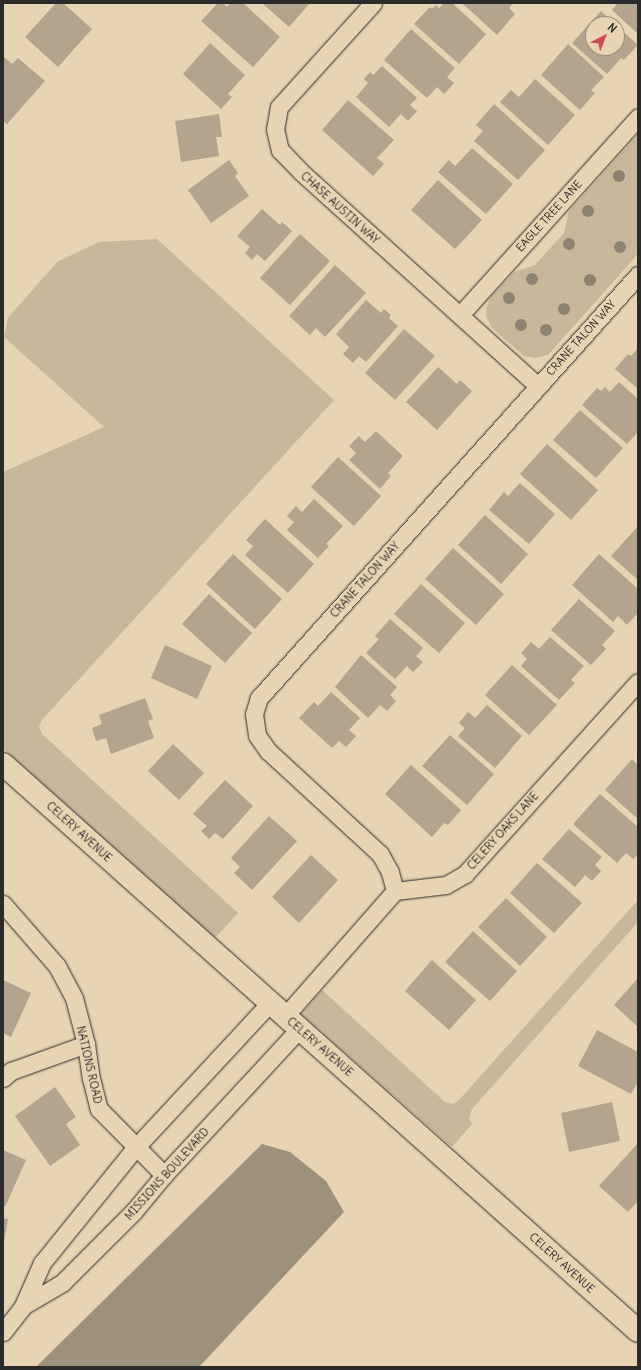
<!DOCTYPE html>
<html>
<head>
<meta charset="utf-8">
<style>
	body { margin:0 }
	#map { position:relative; width:641px; height:1370px; overflow:hidden; background:#e6d4b2; font-family:Delius,sans-serif }
	div>[style] { position:absolute }
	.green>* { inset:0; background:#c7b89c }
	.water>* { inset:0; background:#9c917d }
	.building>* { inset:0; background:#b2a48d }
	.roads { filter:drop-shadow(0 0 1px #2b2b2b) drop-shadow(0 0 1px #2b2b2b) }
	.street>* { height:17px; margin:-8.5px; padding:0 8.5px; transform-origin:8.5px; border-radius:8.5px; background:#e6d4b2 }
	.secondary>* { height:22px; margin:-11px; padding:0 11px; transform-origin:11px; border-radius:11px; background:#e6d4b2 }
	.trees>* { width:12px; height:12px; margin:-6px; border-radius:50%; background:#8c8371 }
	span { translate:-50% -50%; white-space:nowrap; text-align:center; line-height:1.15; -webkit-text-stroke:3px #e6d4b2; paint-order:stroke }
	.street-label { font-size:11px; color:#2b2b2b }
	.frame { position:absolute; inset:0; border:4px solid #2b2b2b; pointer-events:none }
	.north { position:absolute; left:585px; top:16px; width:40px; height:40px; box-sizing:border-box; background:#e6d4b2; border:1px solid #9b907c; border-radius:50%; rotate:42deg; font-size:11px; font-weight:700; line-height:16px; text-align:center; color:#2b2b2b }
	.north::after { content:''; display:block; margin:auto; width:14px; height:18px; background:#d1495b; clip-path:polygon(50% 0,100% 100%,50% 72%,0 100%) }
</style>
</head>
<body>
<div id="map">
	<div class="green">
		<div style="clip-path:polygon(638px 134px,638px 254px,548px 355px,535px 358px,524px 356px,492px 328px,486px 316px,487px 306px,490px 298px,514px 272px,535px 265px,564px 233px,569px 211px)"></div>
		<div style="clip-path:polygon(157px 239px,334px 400px,42px 720px,39px 726px,42px 734px,238px 913px,215px 938px,3px 748px,3px 472px,104px 427px,4px 337px,8px 318px,57px 262px,99px 242px)"></div>
		<div style="clip-path:polygon(638px 900px,638px 922px,472px 1109px,469px 1118px,472px 1124px,452px 1147px,301px 1014px,322px 990px,445px 1102px,454px 1104px,459px 1100px)"></div>
	</div>
	<div class="water">
		<div style="clip-path:polygon(262px 1144px,290px 1152px,326px 1181px,344px 1212px,199px 1367px,36px 1367px)"></div>
	</div>
	<div class="building">
		<div style="clip-path:polygon(56px 3px,63px 3px,92px 29px,58px 67px,25px 37px)"></div>
		<div style="clip-path:polygon(218px 3px,223px 3px,227px 7px,230px 3px,243px 3px,280px 37px,253px 67px,201px 21px)"></div>
		<div style="clip-path:polygon(262px 3px,310px 3px,289px 27px)"></div>
		<div style="clip-path:polygon(444px 3px,452px 3px,486px 34px,459px 64px,414px 24px,430px 7px,432px 9px,436px 5px,439px 8px)"></div>
		<div style="clip-path:polygon(462px 3px,513px 3px,509px 8px,515px 14px,497px 35px)"></div>
		<div style="clip-path:polygon(618px 3px,638px 3px,638px 34px,612px 10px)"></div>
		<div style="clip-path:polygon(601px 11px,615px 24px,593px 24px,593px 48px,617px 48px,617px 26px,638px 45px,624px 60px,621px 58px,607px 74px,572px 43px)"></div>
		<div style="clip-path:polygon(411px 29px,455px 68px,447px 77px,454px 83px,444px 94px,437px 87px,427px 98px,384px 60px)"></div>
		<div style="clip-path:polygon(210px 43px,245px 75px,228px 94px,232px 97px,221px 109px,183px 74px)"></div>
		<div style="clip-path:polygon(568px 44px,604px 77px,591px 90px,595px 93px,580px 110px,541px 75px)"></div>
		<div style="clip-path:polygon(3px 56px,12px 64px,18px 58px,45px 81px,7px 124px,3px 121px)"></div>
		<div style="clip-path:polygon(382px 66px,417px 98px,410px 105px,417px 111px,408px 121px,401px 114px,389px 127px,356px 97px,368px 83px,364px 79px,370px 72px,373px 75px)"></div>
		<div style="clip-path:polygon(535px 79px,575px 115px,548px 145px,500px 102px,511px 90px,519px 97px)"></div>
		<div style="clip-path:polygon(348px 100px,394px 140px,377px 158px,384px 164px,373px 176px,322px 130px)"></div>
		<div style="clip-path:polygon(494px 104px,545px 150px,518px 180px,474px 141px,483px 131px,476px 125px)"></div>
		<div style="clip-path:polygon(219px 114px,222px 137px,216px 137px,219px 156px,181px 162px,175px 121px)"></div>
		<div style="clip-path:polygon(472px 148px,513px 184px,486px 214px,438px 172px,449px 160px,455px 166px)"></div>
		<div style="clip-path:polygon(229px 160px,238px 173px,235px 176px,249px 196px,211px 223px,188px 190px)"></div>
		<div style="clip-path:polygon(438px 180px,482px 220px,455px 249px,411px 210px)"></div>
		<div style="clip-path:polygon(262px 209px,280px 225px,282px 222px,292px 231px,265px 261px,257px 254px,252px 260px,245px 253px,250px 247px,237px 236px)"></div>
		<div style="clip-path:polygon(300px 234px,330px 261px,290px 305px,260px 278px)"></div>
		<div style="clip-path:polygon(335px 265px,366px 293px,325px 337px,316px 328px,310px 335px,289px 316px)"></div>
		<div style="clip-path:polygon(366px 300px,381px 313px,384px 309px,391px 315px,389px 318px,398px 326px,366px 362px,359px 356px,353px 363px,343px 354px,349px 347px,336px 334px)"></div>
		<div style="clip-path:polygon(404px 329px,435px 356px,395px 400px,365px 373px)"></div>
		<div style="clip-path:polygon(638px 348px,638px 389px,615px 369px,628px 354px,631px 356px)"></div>
		<div style="clip-path:polygon(438px 367px,457px 384px,460px 380px,472px 391px,437px 430px,406px 402px)"></div>
		<div style="clip-path:polygon(619px 382px,638px 399px,638px 432px,627px 444px,582px 405px,597px 388px,601px 391px,605px 387px,610px 392px)"></div>
		<div style="clip-path:polygon(580px 410px,623px 448px,596px 478px,553px 440px)"></div>
		<div style="clip-path:polygon(376px 431px,403px 456px,388px 473px,391px 476px,380px 489px,349px 460px,356px 453px,349px 446px,359px 436px,365px 442px)"></div>
		<div style="clip-path:polygon(547px 444px,598px 490px,571px 520px,520px 474px)"></div>
		<div style="clip-path:polygon(338px 457px,381px 496px,354px 526px,311px 487px)"></div>
		<div style="clip-path:polygon(520px 483px,555px 514px,529px 544px,489px 510px,504px 492px,508px 496px)"></div>
		<div style="clip-path:polygon(314px 499px,343px 526px,326px 544px,329px 546px,318px 558px,287px 530px,294px 522px,287px 516px,296px 506px,302px 512px)"></div>
		<div style="clip-path:polygon(485px 515px,528px 554px,501px 584px,458px 545px)"></div>
		<div style="clip-path:polygon(265px 519px,314px 564px,288px 593px,245px 555px,253px 546px,246px 540px)"></div>
		<div style="clip-path:polygon(638px 526px,638px 580px,611px 556px)"></div>
		<div style="clip-path:polygon(453px 548px,504px 594px,476px 625px,425px 579px)"></div>
		<div style="clip-path:polygon(233px 554px,282px 599px,255px 629px,206px 584px)"></div>
		<div style="clip-path:polygon(599px 554px,638px 589px,638px 613px,627px 625px,618px 616px,613px 622px,572px 585px)"></div>
		<div style="clip-path:polygon(421px 584px,465px 623px,439px 653px,394px 614px)"></div>
		<div style="clip-path:polygon(209px 594px,252px 633px,225px 663px,182px 624px)"></div>
		<div style="clip-path:polygon(579px 599px,615px 631px,602px 645px,606px 649px,591px 665px,551px 630px)"></div>
		<div style="clip-path:polygon(390px 619px,423px 648px,416px 656px,423px 662px,413px 672px,407px 666px,395px 679px,366px 653px,379px 639px,375px 636px)"></div>
		<div style="clip-path:polygon(550px 637px,584px 666px,571px 680px,575px 683px,559px 700px,521px 666px,527px 659px,521px 653px,531px 642px,539px 649px)"></div>
		<div style="clip-path:polygon(165px 645px,212px 666px,197px 699px,151px 678px)"></div>
		<div style="clip-path:polygon(361px 655px,397px 687px,390px 695px,396px 701px,387px 711px,380px 705px,368px 718px,335px 687px)"></div>
		<div style="clip-path:polygon(512px 665px,557px 705px,529px 735px,485px 695px)"></div>
		<div style="clip-path:polygon(331px 692px,360px 718px,349px 730px,356px 736px,346px 747px,339px 741px,332px 748px,299px 718px,314px 702px,318px 706px)"></div>
		<div style="clip-path:polygon(145px 698px,153px 719px,148px 721px,154px 738px,111px 754px,106px 738px,96px 741px,92px 728px,102px 724px,99px 715px)"></div>
		<div style="clip-path:polygon(487px 705px,522px 736px,495px 768px,458px 736px,465px 728px,459px 723px,468px 712px,475px 718px)"></div>
		<div style="clip-path:polygon(450px 735px,494px 774px,467px 805px,422px 766px)"></div>
		<div style="clip-path:polygon(173px 744px,204px 773px,179px 800px,148px 771px)"></div>
		<div style="clip-path:polygon(632px 759px,638px 765px,638px 819px,605px 790px)"></div>
		<div style="clip-path:polygon(411px 765px,461px 810px,448px 825px,444px 823px,432px 837px,385px 794px)"></div>
		<div style="clip-path:polygon(225px 780px,253px 806px,223px 839px,215px 833px,209px 839px,201px 831px,207px 826px,193px 814px)"></div>
		<div style="clip-path:polygon(600px 794px,638px 827px,638px 854px,633px 859px,626px 853px,617px 863px,573px 824px)"></div>
		<div style="clip-path:polygon(269px 816px,297px 841px,252px 890px,234px 873px,240px 867px,231px 858px)"></div>
		<div style="clip-path:polygon(569px 829px,602px 857px,595px 865px,601px 871px,592px 881px,585px 875px,575px 887px,542px 859px)"></div>
		<div style="clip-path:polygon(311px 855px,338px 880px,299px 923px,272px 897px)"></div>
		<div style="clip-path:polygon(537px 863px,582px 903px,554px 933px,510px 893px)"></div>
		<div style="clip-path:polygon(506px 898px,547px 937px,520px 966px,478px 927px)"></div>
		<div style="clip-path:polygon(473px 931px,517px 971px,490px 1001px,445px 962px)"></div>
		<div style="clip-path:polygon(432px 960px,476px 1000px,449px 1030px,405px 991px)"></div>
		<div style="clip-path:polygon(638px 978px,638px 1027px,614px 1005px)"></div>
		<div style="clip-path:polygon(3px 980px,31px 993px,11px 1037px,3px 1033px)"></div>
		<div style="clip-path:polygon(597px 1030px,638px 1052px,638px 1082px,631px 1094px,578px 1066px)"></div>
		<div style="clip-path:polygon(55px 1087px,76px 1117px,66px 1124px,80px 1145px,50px 1166px,15px 1116px)"></div>
		<div style="clip-path:polygon(612px 1102px,620px 1141px,569px 1152px,561px 1113px)"></div>
		<div style="clip-path:polygon(638px 1143px,638px 1201px,628px 1212px,599px 1186px)"></div>
		<div style="clip-path:polygon(3px 1150px,26px 1160px,5px 1207px,3px 1206px)"></div>
		<div style="clip-path:polygon(3px 1218px,8px 1219px,4px 1242px,3px 1242px)"></div>
	</div>
	<div class="roads">
		<div class="street">
			<div style="left:373px;top:3px;width:140px;rotate:132.1deg"></div>
			<div style="left:279px;top:107px;width:22px;rotate:100deg"></div>
			<div style="left:275px;top:129px;width:22px;rotate:77deg"></div>
			<div style="left:280px;top:150px;width:29px;rotate:46deg"></div>
			<div style="left:300px;top:171px;width:321px;rotate:42.1deg"></div>
			<div style="left:460px;top:315px;width:266px;rotate:-48deg"></div>
			<div style="left:395px;top:891px;width:20px;rotate:-105deg"></div>
			<div style="left:390px;top:872px;width:21px;rotate:-119deg"></div>
			<div style="left:380px;top:854px;width:152px;rotate:-137.4deg"></div>
			<div style="left:268px;top:751px;width:19px;rotate:-125deg"></div>
			<div style="left:257px;top:735px;width:21px;rotate:-98deg"></div>
			<div style="left:254px;top:714px;width:17px;rotate:-73deg"></div>
			<div style="left:259px;top:698px;width:568px;rotate:-48.14deg"></div>
			<div style="left:3px;top:904px;width:82px;rotate:48.9deg"></div>
			<div style="left:57px;top:966px;width:36px;rotate:62deg"></div>
			<div style="left:74px;top:998px;width:48px;rotate:75.4deg"></div>
			<div style="left:86px;top:1044px;width:34px;rotate:82deg"></div>
			<div style="left:91px;top:1078px;width:32px;rotate:76deg"></div>
			<div style="left:99px;top:1109px;width:93px;rotate:45.4deg"></div>
			<div style="left:285px;top:1016px;width:167px;rotate:-48.7deg"></div>
			<div style="left:395px;top:891px;width:51px;rotate:-6.7deg"></div>
			<div style="left:446px;top:885px;width:22px;rotate:-30deg"></div>
			<div style="left:465px;top:874px;width:258px;rotate:-48deg"></div>
			<div style="left:3px;top:1078px;width:11px;rotate:-41deg"></div>
			<div style="left:11px;top:1071px;width:80px;rotate:-19.8deg"></div>
			<div style="left:23px;top:1306px;width:45px;rotate:-30.5deg"></div>
			<div style="left:62px;top:1283px;width:102px;rotate:-45deg"></div>
			<div style="left:134px;top:1211px;width:47px;rotate:-50.2deg"></div>
			<div style="left:164px;top:1175px;width:199px;rotate:-47.2deg"></div>
			<div style="left:3px;top:1332px;width:33px;rotate:-52deg"></div>
			<div style="left:23px;top:1306px;width:47px;rotate:-66.2deg"></div>
			<div style="left:42px;top:1263px;width:149px;rotate:-51deg"></div>
			<div style="left:136px;top:1147px;width:197px;rotate:-47.1deg"></div>
		</div>
		<div class="secondary">
			<div style="left:3px;top:764px;width:851px;rotate:41.76deg"></div>
		</div>
	</div>
	<div class="trees">
		<div style="left:619px;top:176px"></div>
		<div style="left:588px;top:211px"></div>
		<div style="left:569px;top:244px"></div>
		<div style="left:620px;top:247px"></div>
		<div style="left:532px;top:279px"></div>
		<div style="left:590px;top:280px"></div>
		<div style="left:509px;top:298px"></div>
		<div style="left:564px;top:309px"></div>
		<div style="left:521px;top:325px"></div>
		<div style="left:546px;top:330px"></div>
	</div>
	<div class="street-label">
		<span style="left:340px;top:208px;rotate:42deg">CHASE AUSTIN WAY</span>
		<span style="left:549px;top:216px;rotate:-48deg">EAGLE TREE LANE</span>
		<span style="left:581px;top:338px;rotate:-48deg">CRANE TALON WAY</span>
		<span style="left:365px;top:580px;rotate:-48deg">CRANE TALON WAY</span>
		<span style="left:503px;top:831px;rotate:-48deg">CELERY OAKS LANE</span>
		<span style="left:79px;top:832px;rotate:42deg">CELERY AVENUE</span>
		<span style="left:320px;top:1047px;rotate:41deg">CELERY AVENUE</span>
		<span style="left:89px;top:1065px;rotate:77deg">NATIONS ROAD</span>
		<span style="left:167px;top:1174px;rotate:-48deg">MISSIONS BOULEVARD</span>
		<span style="left:562px;top:1263px;rotate:42deg">CELERY AVENUE</span>
	</div>
	<div class="frame"></div>
	<div class="north">N</div>
</div>
</body>
</html>
